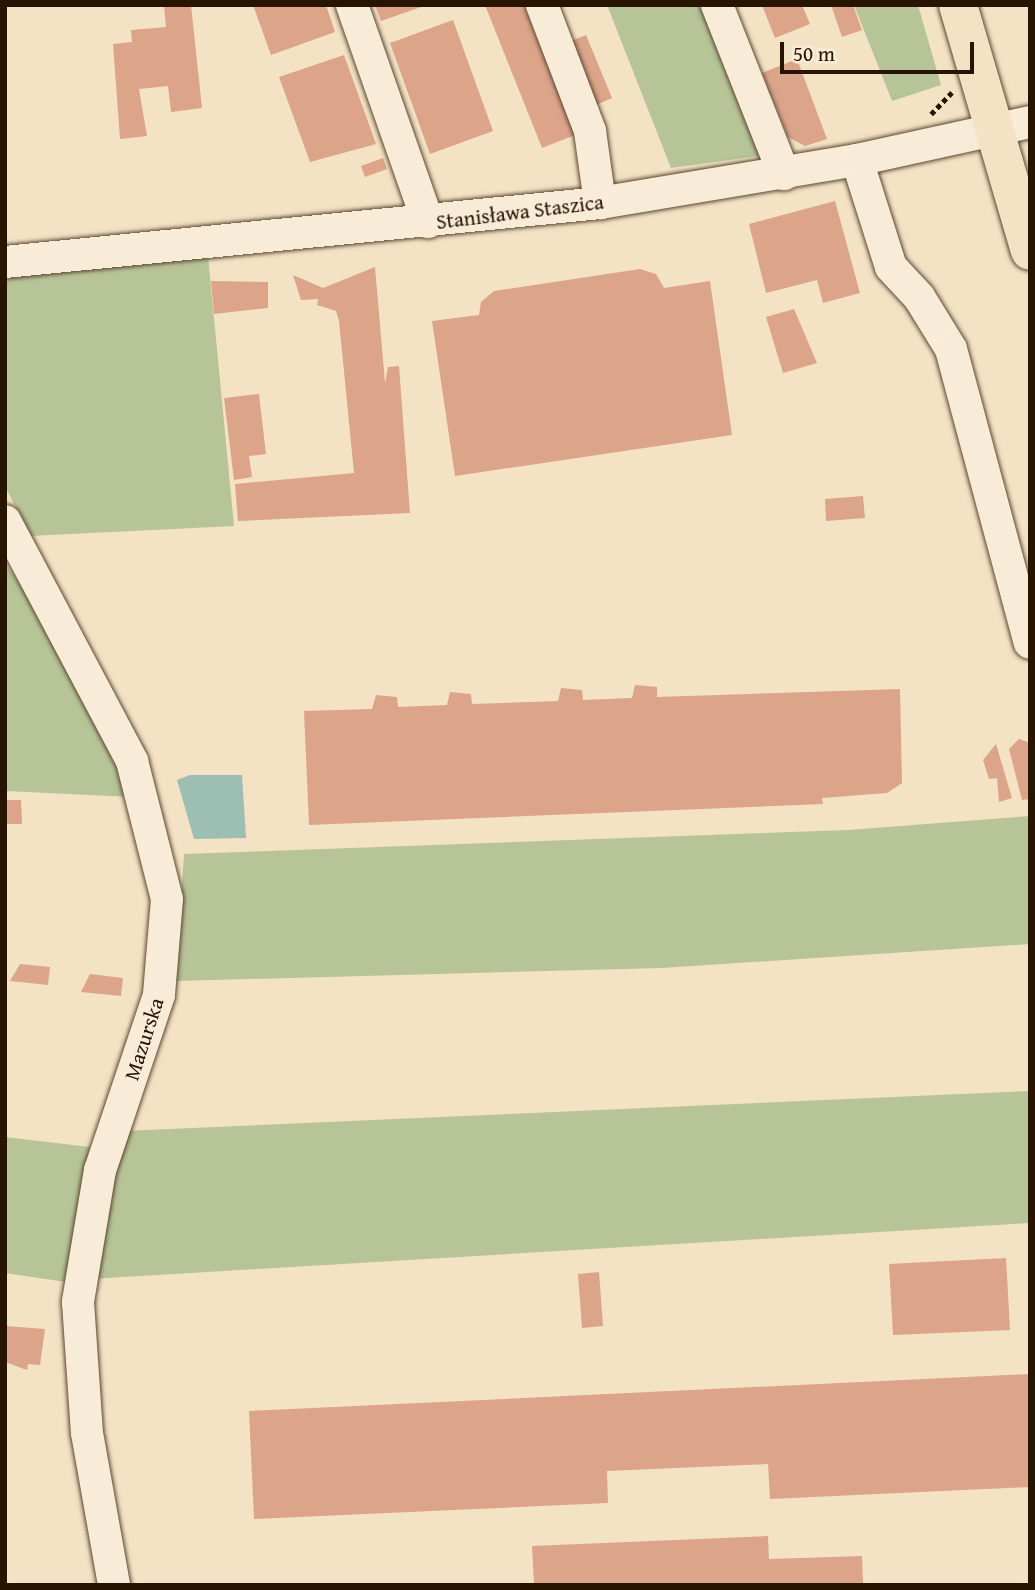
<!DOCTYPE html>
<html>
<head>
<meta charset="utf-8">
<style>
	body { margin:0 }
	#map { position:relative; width:1035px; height:1590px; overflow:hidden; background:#f4e2c4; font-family:"Gentium Book Plus",serif }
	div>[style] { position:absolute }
	.green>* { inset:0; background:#b7c497 }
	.water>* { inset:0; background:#9cbeb3 }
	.building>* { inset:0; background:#dca489 }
	.path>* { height:4.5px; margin-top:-2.25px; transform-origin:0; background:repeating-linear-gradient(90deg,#281501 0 5px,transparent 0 8.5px) }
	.roads { filter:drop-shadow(0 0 2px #5b4832) drop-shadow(0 0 2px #5b4832) }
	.minor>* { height:32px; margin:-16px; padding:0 16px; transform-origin:16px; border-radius:16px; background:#f8ecd9 }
	.major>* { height:38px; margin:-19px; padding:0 19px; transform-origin:19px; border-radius:19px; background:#f4e2c4 }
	span { translate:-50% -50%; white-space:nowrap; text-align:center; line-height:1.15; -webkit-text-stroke:5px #f8ecd9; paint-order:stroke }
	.street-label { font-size:21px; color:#281501 }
	.frame { position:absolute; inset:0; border:7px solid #281501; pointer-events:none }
	.scale { position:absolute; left:780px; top:42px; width:194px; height:32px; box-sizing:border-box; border:4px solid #281501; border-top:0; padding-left:9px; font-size:21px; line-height:24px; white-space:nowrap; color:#281501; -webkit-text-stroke:5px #f8ecd9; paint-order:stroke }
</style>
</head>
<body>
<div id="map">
	<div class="green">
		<div style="clip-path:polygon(607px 5px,706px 5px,766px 155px,671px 168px)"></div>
		<div style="clip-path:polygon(854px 5px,918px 5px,941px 85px,892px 101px)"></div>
		<div style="clip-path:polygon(208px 256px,234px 526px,30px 536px,5px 486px,5px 284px,14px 273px)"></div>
		<div style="clip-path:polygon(5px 562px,48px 627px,132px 797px,5px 791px)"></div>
		<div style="clip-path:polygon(1030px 816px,1030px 944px,662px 968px,176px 981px,184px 854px,848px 830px)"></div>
		<div style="clip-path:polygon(1030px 1091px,1030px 1223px,90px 1279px,124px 1131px)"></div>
		<div style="clip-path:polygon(5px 1137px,90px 1147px,66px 1282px,5px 1273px)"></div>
	</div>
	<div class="water">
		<div style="clip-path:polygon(190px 775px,242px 775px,246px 838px,194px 839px,177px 780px)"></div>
	</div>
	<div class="building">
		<div style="clip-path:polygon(164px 5px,191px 5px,202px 108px,171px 112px,168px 86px,139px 89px,147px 136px,120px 139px,113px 44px,132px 42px,131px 30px,166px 27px)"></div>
		<div style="clip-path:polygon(253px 5px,326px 5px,335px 32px,271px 55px)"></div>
		<div style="clip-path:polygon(375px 5px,424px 5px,424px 6px,381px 21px)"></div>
		<div style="clip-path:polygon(485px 5px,524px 5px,575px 135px,542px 148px)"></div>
		<div style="clip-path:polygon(762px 5px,802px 5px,810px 24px,775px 38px)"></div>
		<div style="clip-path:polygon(831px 5px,853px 5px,862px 30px,842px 37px)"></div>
		<div style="clip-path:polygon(453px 20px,493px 131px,430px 154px,390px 43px)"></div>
		<div style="clip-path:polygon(586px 35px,612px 98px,591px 107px,566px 43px)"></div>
		<div style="clip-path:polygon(344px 55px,376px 144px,310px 162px,279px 77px)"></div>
		<div style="clip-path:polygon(797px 59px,827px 139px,805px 146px,788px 137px,762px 73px)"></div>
		<div style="clip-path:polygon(383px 158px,387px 169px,365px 177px,361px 166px)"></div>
		<div style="clip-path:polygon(835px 201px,860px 293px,823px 303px,817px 280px,766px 293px,749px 224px)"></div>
		<div style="clip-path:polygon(375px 267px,385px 383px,388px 367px,399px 366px,410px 513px,238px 521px,235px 484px,354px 473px,339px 321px,336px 311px,317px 305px,318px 299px,301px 300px,293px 275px,323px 288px)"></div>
		<div style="clip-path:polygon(640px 269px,656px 274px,664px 288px,710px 281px,732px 435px,455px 476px,432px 321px,479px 315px,481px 302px,494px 291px)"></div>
		<div style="clip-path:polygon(211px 281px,268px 282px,268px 308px,214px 314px)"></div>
		<div style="clip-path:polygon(794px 309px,817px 363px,783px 373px,766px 317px)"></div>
		<div style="clip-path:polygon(259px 394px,266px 454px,249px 456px,252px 477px,234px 480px,224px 398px)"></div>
		<div style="clip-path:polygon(863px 496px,865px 518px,826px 521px,825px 499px)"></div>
		<div style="clip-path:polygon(635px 685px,657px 687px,657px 697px,900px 689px,902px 783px,887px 793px,822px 798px,823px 804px,309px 825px,304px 711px,372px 709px,376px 695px,397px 697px,398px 707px,447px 705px,450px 692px,471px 694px,472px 704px,558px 701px,561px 688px,582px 690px,583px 700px,632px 698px)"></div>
		<div style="clip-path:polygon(1019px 739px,1030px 743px,1030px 799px,1022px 800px,1009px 749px)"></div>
		<div style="clip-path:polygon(996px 744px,1012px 798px,999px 802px,997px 778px,989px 779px,983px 760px)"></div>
		<div style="clip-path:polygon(5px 800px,21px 800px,22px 824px,5px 824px)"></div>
		<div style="clip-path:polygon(20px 964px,50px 967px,48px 985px,10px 981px)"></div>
		<div style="clip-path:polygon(90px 974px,123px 978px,121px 996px,81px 992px)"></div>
		<div style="clip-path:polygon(1006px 1258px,1010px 1330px,893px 1335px,889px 1264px)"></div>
		<div style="clip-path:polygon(599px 1272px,603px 1326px,582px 1328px,578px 1274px)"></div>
		<div style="clip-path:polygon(5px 1326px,45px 1329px,40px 1365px,28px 1364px,27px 1370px,5px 1362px)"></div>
		<div style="clip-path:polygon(1030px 1374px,1030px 1487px,770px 1499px,768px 1464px,607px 1471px,608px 1503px,254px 1519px,249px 1411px)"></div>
		<div style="clip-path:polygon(768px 1536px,769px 1559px,862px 1556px,863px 1584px,873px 1585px,534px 1585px,532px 1546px)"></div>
	</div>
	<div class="path">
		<div style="left:931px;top:114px;width:30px;rotate:-46deg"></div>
	</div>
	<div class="roads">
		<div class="minor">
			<div style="left:352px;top:5px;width:230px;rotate:70.7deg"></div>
			<div style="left:542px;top:5px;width:135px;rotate:69.1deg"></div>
			<div style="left:590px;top:131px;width:73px;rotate:82.1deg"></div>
			<div style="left:717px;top:5px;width:182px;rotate:68.4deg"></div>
			<div style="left:857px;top:160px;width:112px;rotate:72.4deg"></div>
			<div style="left:891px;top:267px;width:41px;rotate:47deg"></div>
			<div style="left:919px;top:297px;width:61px;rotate:58.4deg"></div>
			<div style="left:951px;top:349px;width:304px;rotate:75deg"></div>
			<div style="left:5px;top:262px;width:598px;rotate:-5.66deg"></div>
			<div style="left:600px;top:203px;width:261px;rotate:-9.5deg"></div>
			<div style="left:857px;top:160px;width:177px;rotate:-12.4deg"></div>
			<div style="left:5px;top:521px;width:272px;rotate:62.1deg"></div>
			<div style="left:132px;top:761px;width:142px;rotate:75.8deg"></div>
			<div style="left:167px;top:899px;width:96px;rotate:94.8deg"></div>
			<div style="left:159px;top:995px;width:185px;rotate:108.6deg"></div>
			<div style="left:100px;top:1170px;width:134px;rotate:99.5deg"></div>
			<div style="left:78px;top:1302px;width:131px;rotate:86.1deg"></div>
			<div style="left:87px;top:1433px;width:154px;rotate:79.9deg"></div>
		</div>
		<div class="major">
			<div style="left:958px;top:5px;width:256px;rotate:73.7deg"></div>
		</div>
	</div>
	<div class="street-label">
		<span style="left:520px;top:212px;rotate:-7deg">Stanisława Staszica</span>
		<span style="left:144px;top:1039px;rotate:-72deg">Mazurska</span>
	</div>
	<div class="frame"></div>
	<div class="scale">50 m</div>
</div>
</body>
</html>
